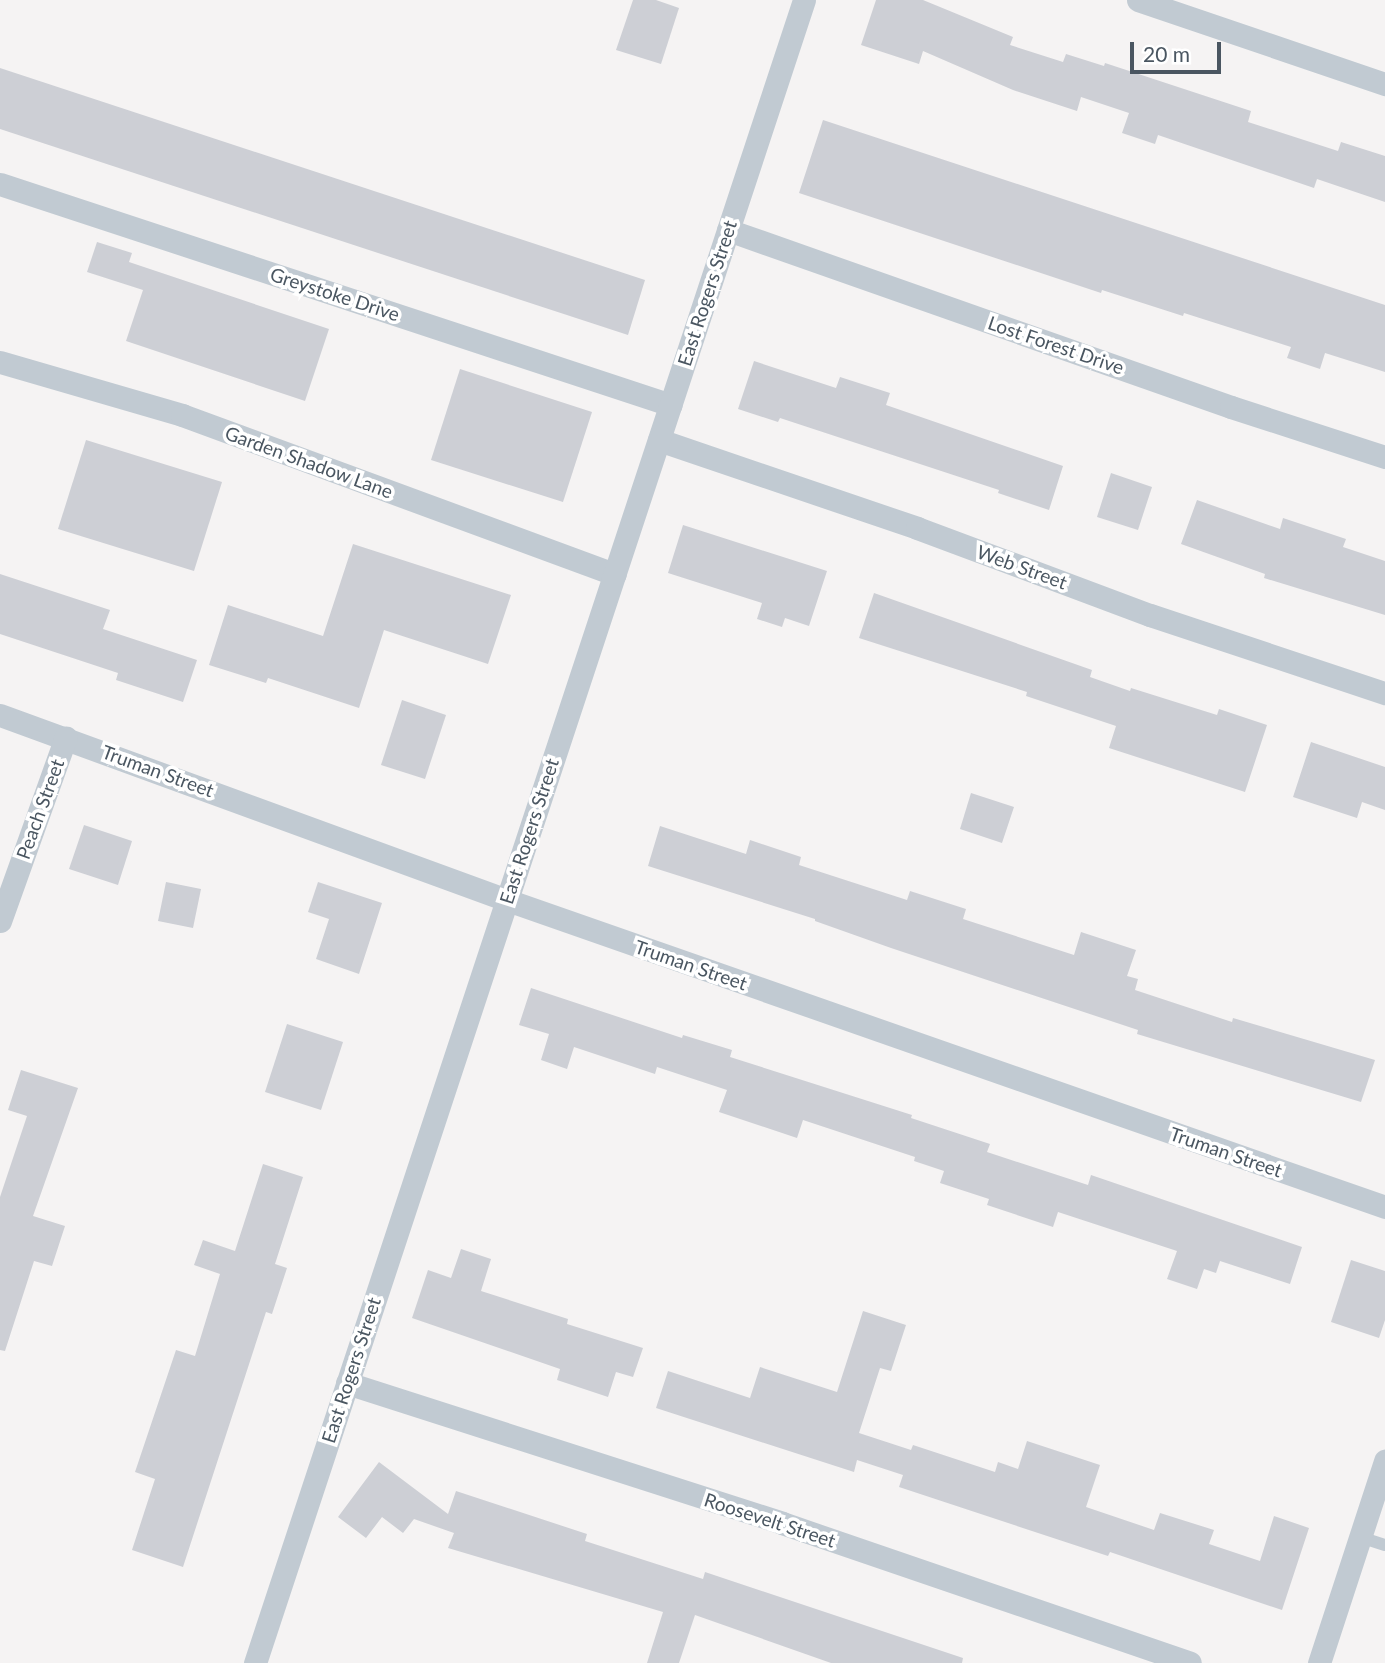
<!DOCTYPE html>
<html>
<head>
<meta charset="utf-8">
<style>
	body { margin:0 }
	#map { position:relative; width:1385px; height:1663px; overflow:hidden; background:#f5f3f3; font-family:Lato,sans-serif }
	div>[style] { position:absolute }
	.building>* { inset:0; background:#cdcfd5 }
	.service>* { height:12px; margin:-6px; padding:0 6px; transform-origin:6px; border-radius:6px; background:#c1cad2 }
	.minor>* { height:23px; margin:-11.5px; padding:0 11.5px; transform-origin:11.5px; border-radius:11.5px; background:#c1cad2 }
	span { translate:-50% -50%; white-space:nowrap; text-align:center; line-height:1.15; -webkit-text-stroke:7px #fff; paint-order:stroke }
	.street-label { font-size:19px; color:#4a5661 }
	.scale { position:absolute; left:1130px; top:42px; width:91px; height:32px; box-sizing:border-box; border:4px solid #4a5661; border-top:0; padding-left:9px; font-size:21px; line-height:24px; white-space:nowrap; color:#4a5661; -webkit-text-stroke:5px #fff; paint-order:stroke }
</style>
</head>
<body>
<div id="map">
	<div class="building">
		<div style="clip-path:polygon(633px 0,656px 0,679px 8px,661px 64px,616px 50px)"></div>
		<div style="clip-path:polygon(876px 0,923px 0,1013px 37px,1010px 45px,1063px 62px,1066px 54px,1104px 66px,1105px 63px,1251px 111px,1248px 122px,1338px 151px,1341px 142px,1385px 156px,1385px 202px,1317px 179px,1314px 188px,1158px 135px,1155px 144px,1122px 133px,1129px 113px,1081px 97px,1077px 111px,1013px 90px,923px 51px,919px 64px,861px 45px)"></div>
		<div style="clip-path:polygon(0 68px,645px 280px,628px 335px,0 129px)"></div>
		<div style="clip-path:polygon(823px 120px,1385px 305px,1385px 372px,1325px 353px,1320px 369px,1287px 358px,1291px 347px,1184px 313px,1183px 316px,1102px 290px,1101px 293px,799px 193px)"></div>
		<div style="clip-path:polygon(97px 242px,132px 253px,129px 262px,329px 329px,305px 401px,126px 341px,143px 290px,87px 272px)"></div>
		<div style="clip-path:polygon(754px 361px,836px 388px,840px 377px,890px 393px,886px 405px,1063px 466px,1049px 510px,998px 493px,999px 490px,780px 418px,778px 422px,738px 409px)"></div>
		<div style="clip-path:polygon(460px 369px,592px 412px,563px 502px,431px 460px)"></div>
		<div style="clip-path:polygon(86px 440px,222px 482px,194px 571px,58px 529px)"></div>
		<div style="clip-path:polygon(1111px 473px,1152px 487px,1138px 530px,1097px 517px)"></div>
		<div style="clip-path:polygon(1197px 500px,1280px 529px,1283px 518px,1346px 539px,1343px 547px,1385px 561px,1385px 615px,1264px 578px,1265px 574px,1181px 544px)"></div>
		<div style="clip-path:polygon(683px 525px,827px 571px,809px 626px,785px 618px,782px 627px,757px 619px,762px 603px,668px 573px)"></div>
		<div style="clip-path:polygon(353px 544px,511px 595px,488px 664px,384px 630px,359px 708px,268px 678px,266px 683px,209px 665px,228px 605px,323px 636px)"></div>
		<div style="clip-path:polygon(0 574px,110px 610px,103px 629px,197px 660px,183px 702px,116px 680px,118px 673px,0 634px)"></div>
		<div style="clip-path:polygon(874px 593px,1092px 670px,1090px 677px,1130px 691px,1131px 688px,1217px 715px,1219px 709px,1267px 725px,1245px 792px,1109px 748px,1116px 726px,1026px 696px,1027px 692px,859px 638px)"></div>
		<div style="clip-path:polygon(402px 700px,446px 715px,425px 779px,381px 765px)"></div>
		<div style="clip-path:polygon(1311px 742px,1385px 767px,1385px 810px,1362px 802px,1357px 818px,1293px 797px)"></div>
		<div style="clip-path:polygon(971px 793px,1014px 807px,1002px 843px,960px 829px)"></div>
		<div style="clip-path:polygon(84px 825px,132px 841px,118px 885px,69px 869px)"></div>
		<div style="clip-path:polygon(660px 826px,746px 854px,750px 840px,801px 857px,799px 865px,907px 900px,910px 891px,966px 909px,963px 919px,1074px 955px,1081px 932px,1136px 950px,1127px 976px,1138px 979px,1135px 990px,1232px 1022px,1233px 1018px,1375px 1060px,1361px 1102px,1137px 1034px,1138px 1030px,891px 948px,815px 921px,815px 919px,648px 866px)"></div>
		<div style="clip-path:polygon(166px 882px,201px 889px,193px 928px,158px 921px)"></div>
		<div style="clip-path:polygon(318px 882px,382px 903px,359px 974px,316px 959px,329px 919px,308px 912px)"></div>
		<div style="clip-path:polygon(531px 988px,682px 1038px,683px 1035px,732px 1050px,730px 1057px,912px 1115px,911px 1118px,990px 1144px,987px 1152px,1088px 1185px,1091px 1175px,1302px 1247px,1290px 1284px,1220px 1261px,1216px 1273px,1204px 1269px,1197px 1289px,1167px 1279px,1177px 1251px,1058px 1212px,1053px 1227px,987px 1205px,989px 1199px,940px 1183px,944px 1171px,914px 1161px,915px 1157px,803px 1120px,797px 1138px,719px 1112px,727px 1090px,657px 1067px,655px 1074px,574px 1047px,567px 1069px,541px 1060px,549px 1034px,519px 1025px)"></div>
		<div style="clip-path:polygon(287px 1024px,343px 1042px,321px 1110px,265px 1092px)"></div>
		<div style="clip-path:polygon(21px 1070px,78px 1088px,33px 1216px,65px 1226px,52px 1266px,34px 1261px,5px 1351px,0 1350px,0 1197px,27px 1116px,8px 1110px)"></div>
		<div style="clip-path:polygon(263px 1164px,303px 1177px,275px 1264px,287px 1268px,272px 1314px,266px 1312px,183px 1567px,132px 1550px,155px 1479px,135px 1472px,176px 1350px,195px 1356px,220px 1274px,194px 1265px,203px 1240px,235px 1251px)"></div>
		<div style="clip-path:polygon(461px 1249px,491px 1259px,481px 1291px,568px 1319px,567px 1324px,643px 1348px,633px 1377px,616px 1372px,608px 1397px,557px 1380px,560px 1369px,412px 1318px,428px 1270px,451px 1278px)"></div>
		<div style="clip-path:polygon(1351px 1260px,1385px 1271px,1385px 1320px,1379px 1338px,1331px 1322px)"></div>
		<div style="clip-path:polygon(863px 1311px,906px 1325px,891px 1371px,880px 1368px,859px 1433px,911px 1450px,913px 1445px,995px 1472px,998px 1462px,1018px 1469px,1027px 1441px,1100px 1465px,1086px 1507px,1154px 1530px,1160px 1513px,1214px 1530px,1209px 1544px,1260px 1561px,1274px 1516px,1309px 1528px,1282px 1610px,1110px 1552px,1108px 1556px,899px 1487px,903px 1475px,857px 1460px,854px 1472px,656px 1408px,668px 1371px,750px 1398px,760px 1367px,837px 1392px)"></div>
		<div style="clip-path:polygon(379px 1462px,448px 1514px,456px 1491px,587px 1534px,585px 1541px,703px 1579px,705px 1572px,963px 1658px,962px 1663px,831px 1663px,695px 1615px,679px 1663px,647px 1663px,663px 1612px,448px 1548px,454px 1533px,414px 1519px,403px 1533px,382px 1517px,366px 1538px,338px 1517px)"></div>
	</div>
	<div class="service">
		<div style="left:1360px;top:1537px;width:26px;rotate:18deg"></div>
	</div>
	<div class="minor">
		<div style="left:1138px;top:0;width:261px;rotate:18.8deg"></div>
		<div style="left:0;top:184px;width:706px;rotate:18.23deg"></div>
		<div style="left:728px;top:230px;width:533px;rotate:19.39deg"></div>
		<div style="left:1231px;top:407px;width:162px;rotate:18deg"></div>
		<div style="left:0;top:362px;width:190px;rotate:16.2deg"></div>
		<div style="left:182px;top:415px;width:461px;rotate:20.2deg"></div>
		<div style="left:659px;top:440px;width:273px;rotate:18.8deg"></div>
		<div style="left:917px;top:528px;width:249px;rotate:20.5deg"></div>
		<div style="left:1150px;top:615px;width:248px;rotate:18.4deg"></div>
		<div style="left:0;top:715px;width:540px;rotate:20.05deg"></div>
		<div style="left:507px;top:900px;width:930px;rotate:19.27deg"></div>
		<div style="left:0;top:921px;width:195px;rotate:-70.3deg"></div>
		<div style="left:347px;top:1383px;width:457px;rotate:17.8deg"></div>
		<div style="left:782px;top:1523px;width:431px;rotate:18.9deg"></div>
		<div style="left:255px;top:1663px;width:1751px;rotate:-71.73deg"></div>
		<div style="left:1319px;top:1663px;width:213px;rotate:-71.9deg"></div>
	</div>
	<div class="street-label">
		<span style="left:707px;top:293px;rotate:-72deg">East Rogers Street</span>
		<span style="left:335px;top:294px;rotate:18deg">Greystoke Drive</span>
		<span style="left:1056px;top:345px;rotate:19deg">Lost Forest Drive</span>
		<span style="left:309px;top:462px;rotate:20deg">Garden Shadow Lane</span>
		<span style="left:1022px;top:567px;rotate:20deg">Web Street</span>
		<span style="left:158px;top:771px;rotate:20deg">Truman Street</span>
		<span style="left:40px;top:809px;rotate:-70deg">Peach Street</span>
		<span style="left:529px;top:831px;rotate:-72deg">East Rogers Street</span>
		<span style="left:691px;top:965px;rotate:19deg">Truman Street</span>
		<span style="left:1226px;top:1152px;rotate:19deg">Truman Street</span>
		<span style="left:351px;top:1370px;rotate:-72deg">East Rogers Street</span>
		<span style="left:770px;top:1520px;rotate:18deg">Roosevelt Street</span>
	</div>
	<div class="scale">20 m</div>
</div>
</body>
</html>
